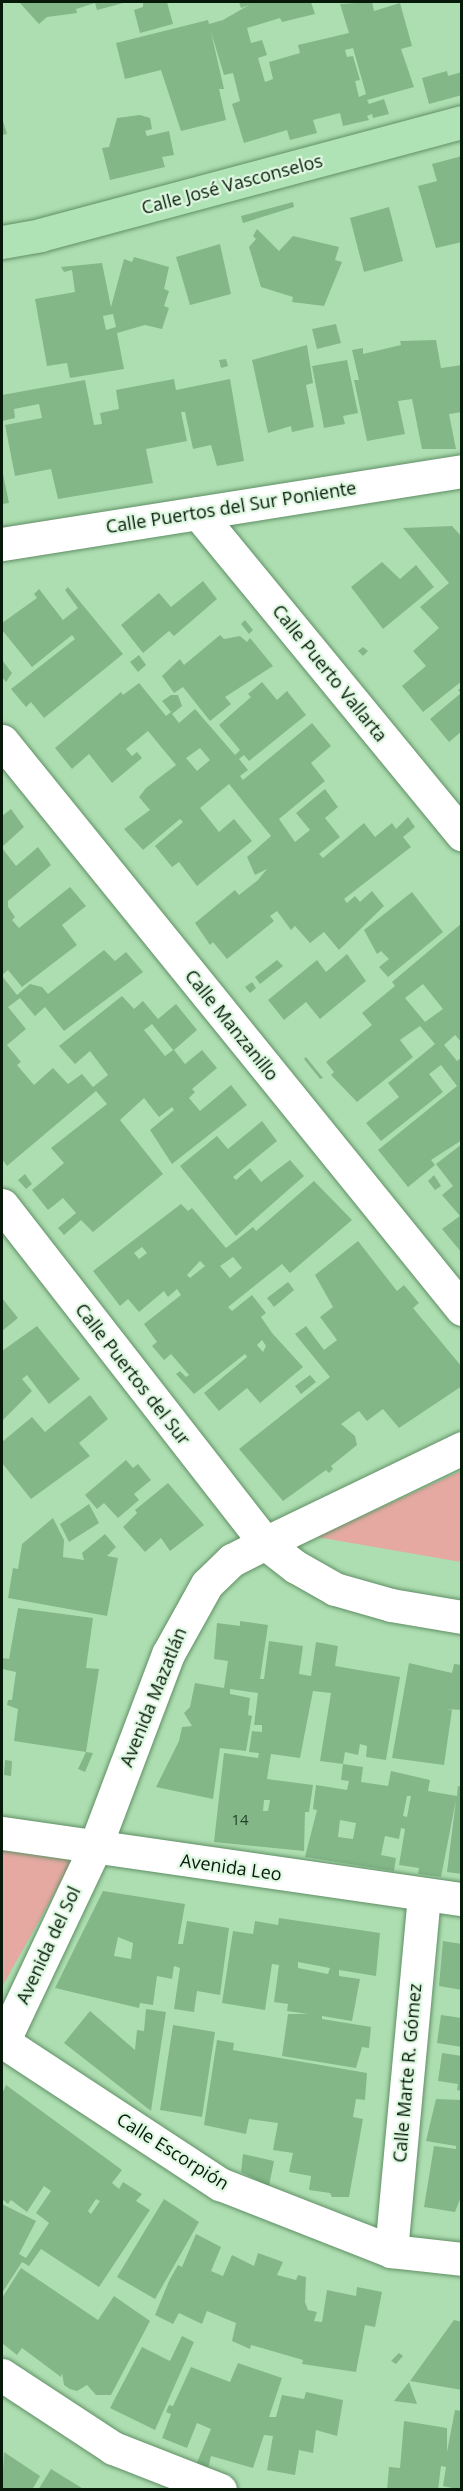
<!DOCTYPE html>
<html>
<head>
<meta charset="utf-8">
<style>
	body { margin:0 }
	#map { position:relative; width:463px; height:2491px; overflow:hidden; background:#addeb1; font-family:"Open Sans",sans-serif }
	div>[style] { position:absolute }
	.green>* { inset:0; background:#e5a9a2 }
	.building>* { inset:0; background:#83b788 }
	.roads { filter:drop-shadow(0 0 2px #608f65) drop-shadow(0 0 2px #608f65) }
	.minor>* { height:33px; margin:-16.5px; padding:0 16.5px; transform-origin:16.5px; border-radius:16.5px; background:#fff }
	.major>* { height:33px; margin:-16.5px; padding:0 16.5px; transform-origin:16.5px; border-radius:16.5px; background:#afe2b5 }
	span { translate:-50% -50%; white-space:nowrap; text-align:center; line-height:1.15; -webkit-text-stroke:4.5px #dff8e1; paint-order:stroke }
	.number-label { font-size:15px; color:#264029 }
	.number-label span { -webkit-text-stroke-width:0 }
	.street-label { font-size:18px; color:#071909 }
	.frame { position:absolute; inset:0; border:3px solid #071909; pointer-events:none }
</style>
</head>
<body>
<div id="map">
	<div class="green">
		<div style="clip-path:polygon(461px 1471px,461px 1562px,317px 1537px)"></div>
		<div style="clip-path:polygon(2px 1844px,77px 1853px,2px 1987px)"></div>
	</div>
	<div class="building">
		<div style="clip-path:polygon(19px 2px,127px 2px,97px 10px,95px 3px,76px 9px,77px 13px,47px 17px,39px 24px)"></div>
		<div style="clip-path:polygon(143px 2px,167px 2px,173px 24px,140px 33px,134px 10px,143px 7px)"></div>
		<div style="clip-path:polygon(evenodd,239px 2px,311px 2px,315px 14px,282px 22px,280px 18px,247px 28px,251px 43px,262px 40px,267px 55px,258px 58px,265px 82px,273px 79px,269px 62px,300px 53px,298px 45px,349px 33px,340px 4px,372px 2px,374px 11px,400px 3px,412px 46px,401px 49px,414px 87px,367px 100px,369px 104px,384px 99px,389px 114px,373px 118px,372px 114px,367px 116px,369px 120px,343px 126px,340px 113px,313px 120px,317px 133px,290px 140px,287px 130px,244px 143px,232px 104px,240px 101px,233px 73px,224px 75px,211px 32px,224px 89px,219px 89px,226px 120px,181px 131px,161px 70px,125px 79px,116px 43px,208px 20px,209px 24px,223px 20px,249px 5px,241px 8px,239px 2px,353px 48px,366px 94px,359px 97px,355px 81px,360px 80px,353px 56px,347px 57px,345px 50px,353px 48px)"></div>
		<div style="clip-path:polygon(447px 71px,448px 76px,462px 72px,462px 95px,429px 104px,422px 78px)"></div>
		<div style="clip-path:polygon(140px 115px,150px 118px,152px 129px,145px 131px,147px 136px,169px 131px,174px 155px,162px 157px,165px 167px,110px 180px,102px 148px,109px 147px,117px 118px)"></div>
		<div style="clip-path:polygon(2px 118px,7px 134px,2px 135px)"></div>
		<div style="clip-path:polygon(462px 156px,462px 242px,436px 248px,418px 186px,437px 181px,432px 164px)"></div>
		<div style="clip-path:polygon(293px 202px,294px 207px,243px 223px,241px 216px)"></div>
		<div style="clip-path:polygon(389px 207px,403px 261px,364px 272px,350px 218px)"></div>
		<div style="clip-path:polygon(257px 229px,279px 251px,293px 236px,339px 247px,335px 260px,342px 262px,324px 306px,292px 302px,293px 297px,261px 287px,249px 247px,256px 239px,253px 236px)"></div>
		<div style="clip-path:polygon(220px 244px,231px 294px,190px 305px,176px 257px)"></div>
		<div style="clip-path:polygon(evenodd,134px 257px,169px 267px,164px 289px,169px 291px,164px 306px,169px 308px,162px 329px,145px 325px,117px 333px,124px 369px,70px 378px,67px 363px,47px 366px,35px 299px,75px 292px,72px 270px,64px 272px,61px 267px,102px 263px,111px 307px,124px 259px,132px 262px,134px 257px,113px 314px,116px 327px,106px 330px,103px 316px,113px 314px)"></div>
		<div style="clip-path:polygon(336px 324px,341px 343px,317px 349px,312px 329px)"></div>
		<div style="clip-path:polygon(436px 340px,441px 368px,462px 365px,462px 412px,449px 414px,456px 449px,422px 449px,412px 399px,398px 401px,405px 434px,367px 441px,354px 380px,359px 380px,352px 350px,363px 348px,363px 354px,401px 345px,400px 341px)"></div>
		<div style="clip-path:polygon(307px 345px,313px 383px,306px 385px,314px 427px,292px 432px,291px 426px,268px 433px,252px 360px)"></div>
		<div style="clip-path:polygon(226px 359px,228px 366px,221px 368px,219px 360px)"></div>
		<div style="clip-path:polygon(347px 360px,358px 413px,343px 416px,345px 424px,324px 428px,312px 366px)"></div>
		<div style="clip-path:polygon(174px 379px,176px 390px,230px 379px,244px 461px,217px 466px,211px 445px,193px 449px,185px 412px,181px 412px,187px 441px,146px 449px,153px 483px,58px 499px,51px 469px,15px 476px,5px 425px,42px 418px,39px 404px,14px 409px,15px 418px,2px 421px,2px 395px,85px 380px,94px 425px,102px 424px,100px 413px,119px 409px,116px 390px)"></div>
		<div style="clip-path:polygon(2px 469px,9px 503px,2px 504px)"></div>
		<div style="clip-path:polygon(452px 526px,462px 537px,462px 681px,423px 712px,402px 686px,426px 666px,413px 651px,439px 628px,420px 607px,449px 583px,403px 528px)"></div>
		<div style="clip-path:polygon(382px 562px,400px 579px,416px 565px,434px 587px,383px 629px,351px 587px)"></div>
		<div style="clip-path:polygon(203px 581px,217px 599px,174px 636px,169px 631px,143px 653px,121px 625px,159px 593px,171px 607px)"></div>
		<div style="clip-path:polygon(68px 587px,123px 654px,44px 718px,31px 702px,26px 707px,11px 689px,75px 639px,72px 635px,32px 667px,2px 630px,2px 623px,37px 598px,34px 594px,39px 589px,63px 620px,78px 608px,65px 590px)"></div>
		<div style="clip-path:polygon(245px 620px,253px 630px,249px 634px,241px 624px)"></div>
		<div style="clip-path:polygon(220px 635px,224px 639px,240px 636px,247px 642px,250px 638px,273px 666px,225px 697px,231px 704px,210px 721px,183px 687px,174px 693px,162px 676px,180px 659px,184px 665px)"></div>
		<div style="clip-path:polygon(363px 647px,368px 651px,363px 656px,358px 651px)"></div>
		<div style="clip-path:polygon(139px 655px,146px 665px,138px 672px,130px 662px)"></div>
		<div style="clip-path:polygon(2px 660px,12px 673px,6px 682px,2px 677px)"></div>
		<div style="clip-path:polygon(evenodd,262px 682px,277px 700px,287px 691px,306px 715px,249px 761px,244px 755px,239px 759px,248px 770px,240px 776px,243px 780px,312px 723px,331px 746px,311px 763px,325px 781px,279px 819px,295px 842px,310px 830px,296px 813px,325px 789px,338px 807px,325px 818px,340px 837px,319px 854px,323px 858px,364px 823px,375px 837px,392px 823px,396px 829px,408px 817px,415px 827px,403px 837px,411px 847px,344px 899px,347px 903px,355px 896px,360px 902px,372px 891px,384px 906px,339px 950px,324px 932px,310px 943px,295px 926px,291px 930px,277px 911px,270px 916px,274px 921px,227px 959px,213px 942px,210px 945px,195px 923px,235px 890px,239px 895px,258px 880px,267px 869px,255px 875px,247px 857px,271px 836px,229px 784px,200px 808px,219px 832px,234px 819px,252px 841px,197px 886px,179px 862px,172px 867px,155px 846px,183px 822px,180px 819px,143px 850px,124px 829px,150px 810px,139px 797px,146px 788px,176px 765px,148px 731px,126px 749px,132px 756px,137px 752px,142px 758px,112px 783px,89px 754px,72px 769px,55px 748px,121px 692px,123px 695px,139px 683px,166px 716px,171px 712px,162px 701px,171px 695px,178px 695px,182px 706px,172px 714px,179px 723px,195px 709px,235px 755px,240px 750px,219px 725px,251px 697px,248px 694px,262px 682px,200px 748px,210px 760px,197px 771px,186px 758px,200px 748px)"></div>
		<div style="clip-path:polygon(462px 687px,462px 731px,449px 742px,430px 719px,461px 693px,458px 690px)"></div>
		<div style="clip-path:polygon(11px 809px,24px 827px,2px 847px,2px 816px)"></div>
		<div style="clip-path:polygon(38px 847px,51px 865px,8px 901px,8px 907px,15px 917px,12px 920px,19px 928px,70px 887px,86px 906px,62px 925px,77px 945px,22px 987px,8px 970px,2px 975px,2px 848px,16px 866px)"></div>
		<div style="clip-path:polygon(412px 892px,443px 932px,388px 977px,379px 967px,389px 959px,381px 951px,377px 954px,364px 930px)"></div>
		<div style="clip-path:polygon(evenodd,462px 923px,462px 1043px,455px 1035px,444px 1045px,457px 1061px,462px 1057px,462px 1140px,431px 1160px,435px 1165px,408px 1187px,378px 1150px,457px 1086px,441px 1065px,429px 1074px,443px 1092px,381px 1141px,366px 1123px,399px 1097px,388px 1083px,435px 1044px,420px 1026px,400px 1040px,413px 1057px,357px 1102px,331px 1075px,334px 1072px,326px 1062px,372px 1025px,362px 1013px,395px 986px,392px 982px,462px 923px,423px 984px,443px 1009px,425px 1022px,405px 998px,423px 984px)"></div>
		<div style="clip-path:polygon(evenodd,104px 950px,115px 961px,126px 952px,143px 972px,64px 1031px,45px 1007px,35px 1016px,20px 998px,8px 1007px,26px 1029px,7px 1045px,21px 1062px,17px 1065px,34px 1085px,53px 1068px,68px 1084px,82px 1074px,93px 1087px,108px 1075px,90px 1051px,75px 1064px,59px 1046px,122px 996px,134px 1009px,143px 1001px,158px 1019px,176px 1004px,197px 1030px,174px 1050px,185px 1064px,202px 1050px,217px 1068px,192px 1089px,195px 1092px,189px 1098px,200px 1111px,231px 1085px,247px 1105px,172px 1164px,150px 1130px,174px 1110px,172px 1107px,159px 1117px,144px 1098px,120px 1120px,163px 1174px,93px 1232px,81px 1220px,64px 1235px,58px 1228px,76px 1213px,63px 1198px,48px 1210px,32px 1190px,64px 1163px,51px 1148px,107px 1104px,96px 1091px,7px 1166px,2px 1159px,2px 976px,17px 995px,30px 984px,42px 987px,48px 994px,104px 950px,152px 1024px,173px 1050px,165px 1056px,144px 1030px,152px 1024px)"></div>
		<div style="clip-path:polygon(347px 954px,366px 981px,320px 1019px,306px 1002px,284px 1020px,268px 1000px,317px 960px,326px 972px)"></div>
		<div style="clip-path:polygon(277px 960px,283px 966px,260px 984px,255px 977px)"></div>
		<div style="clip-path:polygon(252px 982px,256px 988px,250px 993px,245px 987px)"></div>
		<div style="clip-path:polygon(306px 1057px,323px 1078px,320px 1079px,304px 1059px)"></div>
		<div style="clip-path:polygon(262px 1121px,277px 1141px,233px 1177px,236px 1180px,250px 1168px,261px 1182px,290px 1160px,304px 1176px,236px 1236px,180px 1166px,217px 1136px,228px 1149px)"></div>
		<div style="clip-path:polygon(462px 1144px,462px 1253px,442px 1229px,460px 1216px,442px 1195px,453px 1186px,436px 1164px)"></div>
		<div style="clip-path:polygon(25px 1174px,32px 1184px,26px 1189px,18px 1180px)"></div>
		<div style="clip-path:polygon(434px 1175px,441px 1186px,435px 1190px,428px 1181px)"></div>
		<div style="clip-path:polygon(evenodd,314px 1181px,352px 1220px,290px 1273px,282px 1264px,228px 1307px,232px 1311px,252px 1295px,266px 1313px,261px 1317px,272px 1333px,303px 1367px,260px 1403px,247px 1388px,219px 1411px,204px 1393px,247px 1357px,245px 1354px,194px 1394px,176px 1374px,180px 1371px,186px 1377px,189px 1375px,171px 1354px,164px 1360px,152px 1346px,157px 1342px,144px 1324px,181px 1295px,177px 1289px,168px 1297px,164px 1291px,139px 1312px,128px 1299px,120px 1306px,93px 1271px,181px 1204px,188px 1211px,192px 1208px,226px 1248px,253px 1227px,256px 1231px,314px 1181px,142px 1247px,147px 1253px,139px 1259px,134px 1253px,142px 1247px,314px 1181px,233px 1257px,242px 1268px,230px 1278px,220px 1266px,233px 1257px,314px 1181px,200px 1261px,205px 1266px,190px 1278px,187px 1275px,200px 1261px,314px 1181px,262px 1340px,266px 1346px,263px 1352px,257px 1345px,262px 1340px)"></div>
		<div style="clip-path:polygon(358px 1241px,397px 1291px,404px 1285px,419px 1303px,413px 1308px,462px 1367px,462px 1386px,399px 1428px,383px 1409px,367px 1421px,359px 1411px,341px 1424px,355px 1436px,357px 1445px,331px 1466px,333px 1469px,329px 1473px,326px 1470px,283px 1501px,239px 1449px,330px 1377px,295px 1334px,306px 1326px,324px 1350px,337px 1340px,320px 1317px,333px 1307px,315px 1275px)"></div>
		<div style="clip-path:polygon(288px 1282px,294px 1290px,274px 1307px,267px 1298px)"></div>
		<div style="clip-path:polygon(2px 1298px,18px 1318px,2px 1331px)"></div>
		<div style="clip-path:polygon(37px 1326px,80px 1379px,49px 1404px,27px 1375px,22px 1379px,32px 1391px,2px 1421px,2px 1351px)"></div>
		<div style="clip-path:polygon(310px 1375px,316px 1382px,301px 1394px,295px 1386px)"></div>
		<div style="clip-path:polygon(90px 1395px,108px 1419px,79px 1443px,90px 1456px,31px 1499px,2px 1463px,2px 1442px,32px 1417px,45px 1432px)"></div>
		<div style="clip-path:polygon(126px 1460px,133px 1468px,138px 1464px,151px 1480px,134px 1494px,139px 1500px,118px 1518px,104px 1503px,97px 1509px,85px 1495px)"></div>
		<div style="clip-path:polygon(168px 1483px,204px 1525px,170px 1551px,161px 1538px,145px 1552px,123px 1527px,137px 1513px,135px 1510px)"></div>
		<div style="clip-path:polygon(89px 1504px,99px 1523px,69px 1542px,60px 1524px)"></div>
		<div style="clip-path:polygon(53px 1518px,64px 1540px,63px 1557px,84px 1560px,82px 1553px,105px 1534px,116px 1547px,107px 1556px,118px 1558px,107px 1616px,8px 1598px,13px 1568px,18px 1569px,22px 1544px)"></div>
		<div style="clip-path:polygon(18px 1608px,93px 1618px,86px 1668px,99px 1669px,86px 1752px,14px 1741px,18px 1709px,7px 1705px,8px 1700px,12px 1700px,16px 1672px,2px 1669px,2px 1658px,9px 1659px)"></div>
		<div style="clip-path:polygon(evenodd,240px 1621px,268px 1625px,260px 1679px,264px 1679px,269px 1641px,303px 1646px,299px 1674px,311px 1676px,316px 1642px,338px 1646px,335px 1666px,400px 1677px,386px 1760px,366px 1757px,367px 1746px,360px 1744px,358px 1755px,345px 1752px,343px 1764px,320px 1761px,331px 1693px,313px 1691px,300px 1758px,271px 1754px,267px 1779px,313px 1785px,309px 1812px,305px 1812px,304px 1851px,214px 1842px,224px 1753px,258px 1758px,259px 1753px,249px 1752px,252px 1731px,262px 1732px,262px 1725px,254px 1725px,258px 1693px,230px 1689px,230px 1694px,250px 1698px,248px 1715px,252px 1716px,246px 1751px,220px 1748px,213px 1799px,156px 1787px,179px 1741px,182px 1727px,192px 1726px,184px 1713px,190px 1707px,195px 1683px,224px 1688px,228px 1661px,214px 1659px,217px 1623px,240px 1626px,240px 1621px,264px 1800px,270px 1800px,268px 1811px,263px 1811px,264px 1800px)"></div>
		<div style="clip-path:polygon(409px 1663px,452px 1673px,454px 1664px,462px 1665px,462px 1710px,446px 1709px,452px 1710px,444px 1765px,392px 1758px)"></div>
		<div style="clip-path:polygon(86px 1752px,93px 1753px,85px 1772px,78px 1769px)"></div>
		<div style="clip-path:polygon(5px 1760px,12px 1761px,11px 1776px,4px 1775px)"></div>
		<div style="clip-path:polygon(evenodd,343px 1764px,363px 1767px,361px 1782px,388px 1786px,391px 1771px,430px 1780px,428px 1791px,457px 1796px,458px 1786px,462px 1787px,462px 1874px,447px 1872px,456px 1800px,441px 1877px,418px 1874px,419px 1868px,399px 1865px,405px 1829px,401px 1828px,399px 1839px,385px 1836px,381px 1855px,396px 1858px,394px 1871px,305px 1857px,317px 1810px,313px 1809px,316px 1785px,347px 1790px,349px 1781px,341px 1780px,343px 1764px,407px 1796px,411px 1796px,407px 1817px,403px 1816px,407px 1796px,343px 1764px,340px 1820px,356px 1823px,353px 1839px,338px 1837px,340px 1820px)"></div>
		<div style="clip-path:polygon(evenodd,103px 1891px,185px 1904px,178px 1944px,183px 1944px,187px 1921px,229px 1928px,220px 1995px,197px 1991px,194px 2012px,174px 2009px,180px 1968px,174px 1966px,172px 1979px,157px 1976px,153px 2005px,140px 2003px,139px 2008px,55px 1988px,103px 1891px,118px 1937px,133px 1943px,131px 1959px,114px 1956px,118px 1937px)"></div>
		<div style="clip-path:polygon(evenodd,279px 1918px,380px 1933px,376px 1976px,339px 1970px,339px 1976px,360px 1979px,352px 2021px,322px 2016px,322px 2019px,371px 2027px,369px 2048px,362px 2047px,356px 2068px,282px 2056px,288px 2014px,308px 2014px,287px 2011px,288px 2004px,274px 2002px,279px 1965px,272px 1964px,265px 2010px,222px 2003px,233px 1931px,253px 1934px,255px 1921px,278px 1925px,279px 1918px,298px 1962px,330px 1968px,328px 1974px,298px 1968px,298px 1962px)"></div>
		<div style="clip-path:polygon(443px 1941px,462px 1944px,462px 1990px,439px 1986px)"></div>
		<div style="clip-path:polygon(146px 2009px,166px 2012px,151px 2111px,64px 2043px,90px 2011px,135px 2050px,137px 2030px,144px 2031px)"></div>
		<div style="clip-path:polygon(441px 2015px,462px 2018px,462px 2047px,437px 2043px)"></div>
		<div style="clip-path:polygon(173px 2025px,215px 2032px,202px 2117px,160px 2110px)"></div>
		<div style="clip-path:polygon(217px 2040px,234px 2043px,233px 2050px,367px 2073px,365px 2100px,356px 2099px,353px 2117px,363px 2119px,349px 2197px,332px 2197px,330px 2193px,309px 2190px,311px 2176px,289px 2172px,293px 2153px,273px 2150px,278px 2123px,249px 2119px,246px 2134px,204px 2125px)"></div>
		<div style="clip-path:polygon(442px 2053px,462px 2056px,462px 2091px,457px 2090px,458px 2084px,438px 2081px)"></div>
		<div style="clip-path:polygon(evenodd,6px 2085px,122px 2170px,112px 2183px,119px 2189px,123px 2182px,142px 2194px,136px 2201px,150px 2210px,99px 2287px,41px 2249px,29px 2266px,22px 2262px,2px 2293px,2px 2204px,36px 2221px,19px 2254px,26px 2258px,49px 2223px,36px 2213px,51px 2191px,44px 2186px,27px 2212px,11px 2200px,8px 2204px,2px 2199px,2px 2094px,6px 2085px,96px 2199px,100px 2201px,91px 2214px,88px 2211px,96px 2199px)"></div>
		<div style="clip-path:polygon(436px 2099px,462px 2100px,462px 2194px,455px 2212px,424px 2207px,434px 2146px,456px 2149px,456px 2146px,426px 2141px)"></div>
		<div style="clip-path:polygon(243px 2154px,274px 2161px,269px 2186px,241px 2172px)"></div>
		<div style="clip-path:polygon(164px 2199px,199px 2222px,155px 2299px,117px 2277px)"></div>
		<div style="clip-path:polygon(196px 2234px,221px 2247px,211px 2271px,223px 2276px,232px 2255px,254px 2266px,258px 2253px,283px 2262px,277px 2275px,296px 2280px,298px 2275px,306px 2277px,305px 2302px,308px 2310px,317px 2312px,314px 2321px,322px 2322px,327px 2290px,356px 2296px,357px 2287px,382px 2292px,375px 2327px,365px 2325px,356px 2372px,302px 2364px,303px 2360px,251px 2345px,250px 2349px,232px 2341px,236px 2323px,207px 2311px,202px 2324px,179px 2313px,173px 2324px,155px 2315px,169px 2281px,178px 2265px,182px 2267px)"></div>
		<div style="clip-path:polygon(21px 2268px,98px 2320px,114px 2296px,150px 2321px,111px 2395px,96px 2395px,87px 2385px,77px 2391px,70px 2389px,64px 2385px,62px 2373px,61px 2377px,22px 2348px,17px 2355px,2px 2343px,2px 2298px)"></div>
		<div style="clip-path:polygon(454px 2320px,462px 2322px,462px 2390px,410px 2381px)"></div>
		<div style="clip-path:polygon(182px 2336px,194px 2342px,155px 2430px,110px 2408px,142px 2347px,170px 2361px)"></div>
		<div style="clip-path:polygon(399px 2353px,403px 2356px,396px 2364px,391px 2361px)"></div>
		<div style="clip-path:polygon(238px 2363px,282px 2378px,269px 2417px,276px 2417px,282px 2395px,304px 2399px,306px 2392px,343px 2400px,337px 2436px,316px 2430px,313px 2453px,299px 2450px,295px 2475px,267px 2470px,273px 2436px,264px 2435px,253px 2468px,211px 2456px,208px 2469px,196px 2465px,211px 2429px,197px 2423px,187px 2448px,162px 2438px,171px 2414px,166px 2412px,169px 2405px,173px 2406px,191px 2367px,230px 2382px)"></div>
		<div style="clip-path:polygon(409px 2382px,417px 2404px,394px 2401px)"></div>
		<div style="clip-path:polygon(455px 2410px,462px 2411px,462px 2490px,443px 2486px,446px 2467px,441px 2466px,438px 2490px,387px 2490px,389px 2467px,400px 2468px,404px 2421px,447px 2428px,447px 2452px)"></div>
		<div style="clip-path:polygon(4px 2452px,40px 2476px,32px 2490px,2px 2490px)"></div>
		<div style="clip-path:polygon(51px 2469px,85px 2490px,38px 2490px)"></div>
	</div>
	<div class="roads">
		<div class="minor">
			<div style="left:198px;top:513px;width:416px;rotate:50.6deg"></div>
			<div style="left:2px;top:544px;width:466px;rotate:-9deg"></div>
			<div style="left:2px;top:741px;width:731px;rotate:51deg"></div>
			<div style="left:2px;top:1205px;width:428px;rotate:52.1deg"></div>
			<div style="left:265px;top:1543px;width:39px;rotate:38deg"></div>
			<div style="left:296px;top:1567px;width:45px;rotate:29.4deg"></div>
			<div style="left:335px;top:1589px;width:58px;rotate:15.9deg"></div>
			<div style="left:391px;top:1605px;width:72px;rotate:9.6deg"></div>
			<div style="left:2px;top:1833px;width:465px;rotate:8.2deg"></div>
			<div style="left:2px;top:2041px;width:261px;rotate:33.3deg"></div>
			<div style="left:220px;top:2184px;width:184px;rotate:21.4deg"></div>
			<div style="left:391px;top:2251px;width:71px;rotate:6.4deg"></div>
			<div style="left:2px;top:2044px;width:218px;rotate:-64.7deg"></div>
			<div style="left:95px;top:1847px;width:206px;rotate:-69.3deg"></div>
			<div style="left:168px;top:1654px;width:80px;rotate:-60.9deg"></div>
			<div style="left:207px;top:1584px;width:35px;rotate:-44deg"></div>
			<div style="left:232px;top:1560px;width:37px;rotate:-27deg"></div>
			<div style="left:265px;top:1543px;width:219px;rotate:-25.7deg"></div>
			<div style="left:391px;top:2251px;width:358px;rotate:-84.7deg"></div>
			<div style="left:2px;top:2375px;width:133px;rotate:33.3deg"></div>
			<div style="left:113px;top:2448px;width:115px;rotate:21.4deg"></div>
		</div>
		<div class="major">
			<div style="left:2px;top:242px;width:39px;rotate:-10deg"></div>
			<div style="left:40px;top:235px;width:437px;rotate:-15deg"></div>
		</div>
	</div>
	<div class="number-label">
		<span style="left:240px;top:1820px">14</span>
	</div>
	<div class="street-label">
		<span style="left:232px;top:184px;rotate:-15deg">Calle José Vasconselos</span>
		<span style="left:231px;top:507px;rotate:-9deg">Calle Puertos del Sur Poniente</span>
		<span style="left:330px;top:673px;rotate:51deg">Calle Puerto Vallarta</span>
		<span style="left:232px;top:1025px;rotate:51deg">Calle Manzanillo</span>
		<span style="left:133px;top:1374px;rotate:52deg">Calle Puertos del Sur</span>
		<span style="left:153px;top:1697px;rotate:-68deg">Avenida Mazatlán</span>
		<span style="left:231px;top:1867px;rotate:8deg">Avenida Leo</span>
		<span style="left:48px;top:1945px;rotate:-65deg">Avenida del Sol</span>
		<span style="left:407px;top:2073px;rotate:-85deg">Calle Marte R. Gómez</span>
		<span style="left:173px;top:2151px;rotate:32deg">Calle Escorpión</span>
	</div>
	<div class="frame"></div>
</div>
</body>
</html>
